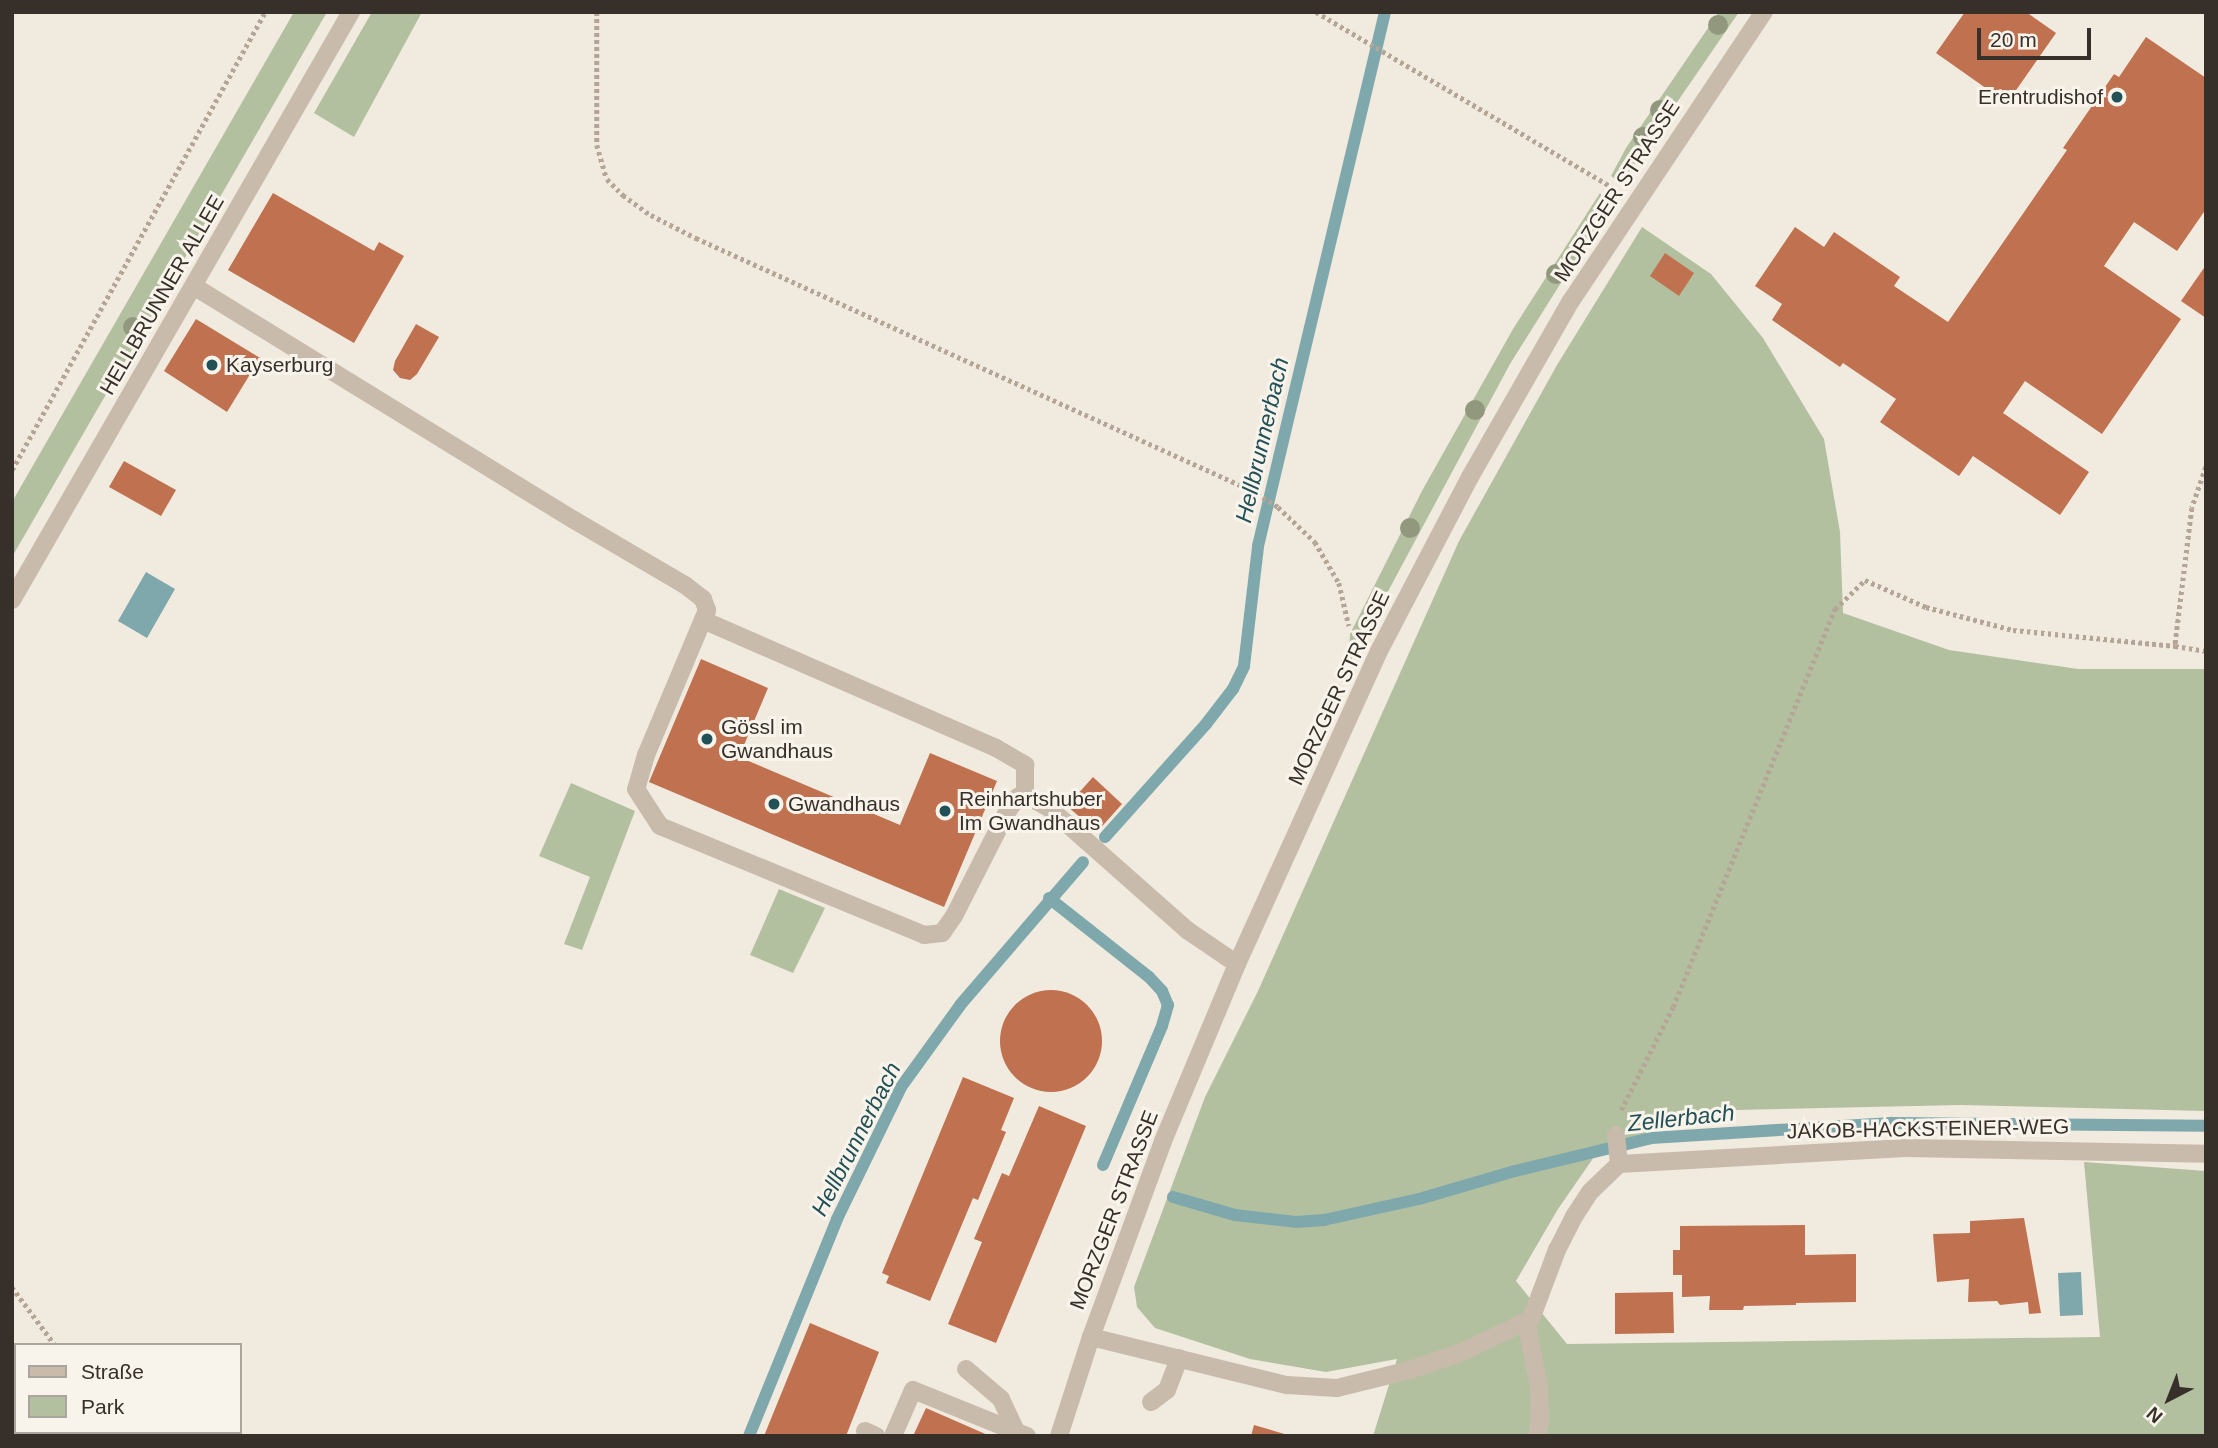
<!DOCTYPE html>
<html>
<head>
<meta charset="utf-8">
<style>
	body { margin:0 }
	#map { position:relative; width:2218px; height:1448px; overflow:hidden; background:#f1eadf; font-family:Helvetica,sans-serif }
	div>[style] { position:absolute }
	.green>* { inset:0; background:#b3c0a0 }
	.water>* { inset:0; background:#7fa8ad }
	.stream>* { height:12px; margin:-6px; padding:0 6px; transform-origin:6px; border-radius:6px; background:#7fa8ad }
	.building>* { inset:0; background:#bf7150 }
	.round { border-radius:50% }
	.path>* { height:4.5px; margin-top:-2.25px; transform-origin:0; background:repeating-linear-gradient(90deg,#b5a596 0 3.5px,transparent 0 7px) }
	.service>* { height:18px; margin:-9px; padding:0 9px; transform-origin:9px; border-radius:9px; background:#c9bbab }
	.minor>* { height:18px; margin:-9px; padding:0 9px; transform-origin:9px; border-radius:9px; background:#c9bbab }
	.tertiary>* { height:18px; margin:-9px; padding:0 9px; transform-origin:9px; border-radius:9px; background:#c9bbab }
	.trees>* { width:20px; height:20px; margin:-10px; border-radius:50%; background:#92987e }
	.dots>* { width:19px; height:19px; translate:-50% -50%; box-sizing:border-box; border:4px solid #f9f4eb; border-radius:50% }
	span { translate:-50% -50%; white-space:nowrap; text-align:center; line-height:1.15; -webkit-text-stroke:6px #f9f4eb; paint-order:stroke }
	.poi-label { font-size:21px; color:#372f2a }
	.right { translate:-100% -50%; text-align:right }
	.left { translate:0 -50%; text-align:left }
	.street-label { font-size:21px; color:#372f2a }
	.water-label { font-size:23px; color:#225057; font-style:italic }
	.frame { position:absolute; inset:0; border:14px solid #372f2a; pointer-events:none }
	.legend { position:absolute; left:14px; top:1343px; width:228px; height:91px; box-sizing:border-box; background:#f9f4eb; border:2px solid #aba59e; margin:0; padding:9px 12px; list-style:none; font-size:21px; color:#372f2a }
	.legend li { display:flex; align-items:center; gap:14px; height:35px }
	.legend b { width:35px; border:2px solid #aba59e }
	.north { position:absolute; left:2134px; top:1364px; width:70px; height:70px; -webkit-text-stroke:5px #f9f4eb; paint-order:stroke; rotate:222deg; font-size:19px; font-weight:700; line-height:28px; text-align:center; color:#372f2a }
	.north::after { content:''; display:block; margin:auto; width:24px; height:32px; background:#372f2a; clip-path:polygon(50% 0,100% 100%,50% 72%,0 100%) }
	.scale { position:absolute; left:1977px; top:28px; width:114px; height:32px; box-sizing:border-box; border:4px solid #372f2a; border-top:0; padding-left:9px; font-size:21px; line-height:24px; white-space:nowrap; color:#372f2a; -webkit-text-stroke:5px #f9f4eb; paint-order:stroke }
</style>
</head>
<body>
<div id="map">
	<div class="green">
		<div style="clip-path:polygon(294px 12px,327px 12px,12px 557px,12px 502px)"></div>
		<div style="clip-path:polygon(372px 12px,422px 12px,354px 137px,314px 113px)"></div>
		<div style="clip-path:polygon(1719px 12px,1739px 12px,1625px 178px,1617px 180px,1611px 176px,1626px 148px)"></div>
		<div style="clip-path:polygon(1600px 193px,1604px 199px,1606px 211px,1510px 364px,1348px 666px,1350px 634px,1423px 489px,1513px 329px)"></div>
		<div style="clip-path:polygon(1642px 227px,1711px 274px,1763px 338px,1824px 439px,1840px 532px,1843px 613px,1949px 650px,2078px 669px,2206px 669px,2206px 1111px,1961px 1105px,1694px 1111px,1594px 1157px,1558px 1209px,1516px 1281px,1567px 1344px,2100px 1337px,2084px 1162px,2206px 1171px,2206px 1436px,1373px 1436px,1397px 1359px,1326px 1372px,1250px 1359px,1155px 1328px,1137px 1307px,1134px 1287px,1205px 1097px,1258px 991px,1459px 541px,1557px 365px)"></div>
		<div style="clip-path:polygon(571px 783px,635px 811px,582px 950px,564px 944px,590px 877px,539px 856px)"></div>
		<div style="clip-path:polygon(779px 889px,825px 908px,793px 973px,750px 955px)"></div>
	</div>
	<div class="water">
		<div style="clip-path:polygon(146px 572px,175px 589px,147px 638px,118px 621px)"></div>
		<div style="clip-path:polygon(2081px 1272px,2083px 1315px,2060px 1316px,2058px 1273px)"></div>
	</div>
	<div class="stream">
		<div style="left:1105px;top:837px;width:152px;rotate:-48.2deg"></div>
		<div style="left:1206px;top:724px;width:44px;rotate:-52.4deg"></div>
		<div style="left:1233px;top:689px;width:25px;rotate:-64deg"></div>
		<div style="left:1244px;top:666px;width:121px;rotate:-83.3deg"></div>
		<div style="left:1258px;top:546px;width:549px;rotate:-76.62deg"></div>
		<div style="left:1049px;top:898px;width:127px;rotate:38.3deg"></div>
		<div style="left:1149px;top:977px;width:19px;rotate:47deg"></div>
		<div style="left:1162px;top:991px;width:15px;rotate:67deg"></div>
		<div style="left:1168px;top:1005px;width:22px;rotate:106deg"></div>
		<div style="left:1162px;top:1026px;width:151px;rotate:113deg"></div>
		<div style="left:1173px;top:1197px;width:65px;rotate:16.2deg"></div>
		<div style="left:1235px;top:1215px;width:61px;rotate:6.5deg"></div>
		<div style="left:1296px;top:1222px;width:28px;rotate:-4deg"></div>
		<div style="left:1324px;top:1220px;width:97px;rotate:-12.5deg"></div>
		<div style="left:1419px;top:1199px;width:100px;rotate:-16.3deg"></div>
		<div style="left:1515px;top:1171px;width:140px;rotate:-13.6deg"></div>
		<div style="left:1651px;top:1138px;width:241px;rotate:-3.6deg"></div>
		<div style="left:1892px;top:1123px;width:314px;rotate:0.5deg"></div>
		<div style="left:749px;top:1436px;width:234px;rotate:-67.9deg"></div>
		<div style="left:837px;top:1219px;width:147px;rotate:-64.1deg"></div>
		<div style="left:901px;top:1087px;width:102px;rotate:-54.1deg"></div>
		<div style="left:961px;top:1004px;width:187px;rotate:-49.3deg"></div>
	</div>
	<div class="building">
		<div style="clip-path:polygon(1965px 12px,2026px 12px,2056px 33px,2007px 103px,1936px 53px)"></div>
		<div style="clip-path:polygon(2146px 37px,2206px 78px,2206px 209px,2177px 251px,2134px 222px,2104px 266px,2181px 319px,2102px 434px,2025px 381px,2003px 413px,2089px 472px,2060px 515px,1973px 456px,1959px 476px,1880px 422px,1896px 399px,1843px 363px,1840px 367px,1772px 320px,1782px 304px,1755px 286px,1795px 227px,1824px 247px,1834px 232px,1900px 277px,1894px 286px,1948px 322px,2067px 150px,2063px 148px,2114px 74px,2119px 77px)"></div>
		<div style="clip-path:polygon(273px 193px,374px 251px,379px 242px,404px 256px,354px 343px,228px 270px)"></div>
		<div style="clip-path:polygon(1665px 253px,1694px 273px,1679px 296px,1650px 276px)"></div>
		<div style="clip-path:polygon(2206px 265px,2206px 318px,2181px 301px)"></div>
		<div style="clip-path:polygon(196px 319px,260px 358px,227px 412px,164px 371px)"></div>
		<div style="clip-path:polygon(416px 324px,439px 337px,417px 374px,410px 380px,400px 378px,393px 370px,395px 361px)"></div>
		<div style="clip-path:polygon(124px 461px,176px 490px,161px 516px,109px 487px)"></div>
		<div style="clip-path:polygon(701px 659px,768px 688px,739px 757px,900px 825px,930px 753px,997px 781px,944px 907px,649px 782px)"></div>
		<div style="clip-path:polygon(1093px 777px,1122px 804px,1097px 832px,1067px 806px)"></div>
		<div class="round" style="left:1000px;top:990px;width:102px;height:102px"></div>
		<div style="clip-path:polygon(963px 1077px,1014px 1098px,1001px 1130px,1006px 1132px,978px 1200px,973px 1198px,930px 1301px,886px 1283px,889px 1276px,882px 1273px)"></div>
		<div style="clip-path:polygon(1039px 1106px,1086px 1126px,996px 1343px,948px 1324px,982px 1242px,974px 1239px,1002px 1173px,1009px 1176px)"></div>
		<div style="clip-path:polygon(2024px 1218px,2041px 1313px,2029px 1314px,2028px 1302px,2000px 1305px,1997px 1301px,1968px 1302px,1969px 1279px,1937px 1282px,1933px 1234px,1970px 1233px,1970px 1221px)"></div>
		<div style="clip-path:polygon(1805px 1225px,1805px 1255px,1856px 1254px,1856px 1302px,1796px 1303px,1796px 1305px,1744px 1306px,1743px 1310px,1709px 1310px,1710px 1296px,1682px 1297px,1682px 1275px,1673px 1275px,1673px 1250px,1680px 1250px,1680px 1226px)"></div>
		<div style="clip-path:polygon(1673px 1292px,1674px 1333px,1615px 1334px,1615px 1293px)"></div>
		<div style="clip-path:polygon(810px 1323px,879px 1352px,846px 1436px,764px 1436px)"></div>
		<div style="clip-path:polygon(926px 1408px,990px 1436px,913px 1436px)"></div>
		<div style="clip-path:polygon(1254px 1425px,1288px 1435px,1288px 1436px,1251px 1436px)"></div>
	</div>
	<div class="path">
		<div style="left:597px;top:12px;width:133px;rotate:90deg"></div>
		<div style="left:597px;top:145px;width:35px;rotate:74deg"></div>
		<div style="left:607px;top:179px;width:23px;rotate:45deg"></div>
		<div style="left:623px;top:195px;width:34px;rotate:36deg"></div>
		<div style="left:651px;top:215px;width:51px;rotate:27.1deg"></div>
		<div style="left:696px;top:238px;width:610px;rotate:24.42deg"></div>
		<div style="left:1251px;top:490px;width:32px;rotate:32deg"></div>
		<div style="left:1278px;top:507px;width:51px;rotate:43.4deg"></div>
		<div style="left:1315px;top:542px;width:48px;rotate:59.7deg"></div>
		<div style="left:1339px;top:583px;width:44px;rotate:76.9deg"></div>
		<div style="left:1316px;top:12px;width:346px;rotate:30.6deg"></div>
		<div style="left:2206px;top:467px;width:43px;rotate:108.9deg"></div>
		<div style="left:2192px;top:508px;width:139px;rotate:97deg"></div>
		<div style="left:2175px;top:646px;width:31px;rotate:9deg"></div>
		<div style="left:12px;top:470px;width:523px;rotate:-61.08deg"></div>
		<div style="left:1621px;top:1110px;width:115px;rotate:-63.2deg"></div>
		<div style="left:1673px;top:1007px;width:430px;rotate:-67.9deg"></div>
		<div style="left:1835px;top:609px;width:42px;rotate:-44deg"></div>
		<div style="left:1865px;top:580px;width:67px;rotate:23.9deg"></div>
		<div style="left:1926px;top:607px;width:90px;rotate:14.8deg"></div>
		<div style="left:2013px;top:630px;width:163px;rotate:5.6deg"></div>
		<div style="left:12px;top:1287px;width:72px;rotate:53.4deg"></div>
		<div style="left:120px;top:1432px;width:5px;rotate:53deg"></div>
	</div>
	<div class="service">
		<div style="left:195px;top:287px;width:445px;rotate:31.6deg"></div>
		<div style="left:574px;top:520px;width:129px;rotate:30.4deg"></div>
		<div style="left:685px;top:585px;width:23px;rotate:38deg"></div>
		<div style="left:703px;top:599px;width:12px;rotate:70deg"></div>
		<div style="left:707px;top:610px;width:157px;rotate:112.8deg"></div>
		<div style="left:646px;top:755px;width:35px;rotate:106deg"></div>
		<div style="left:636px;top:789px;width:44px;rotate:57deg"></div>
		<div style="left:660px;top:826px;width:286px;rotate:22.4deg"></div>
		<div style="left:924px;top:935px;width:18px;rotate:-6deg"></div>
		<div style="left:942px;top:933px;width:21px;rotate:-55deg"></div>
		<div style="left:954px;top:916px;width:117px;rotate:-63deg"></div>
		<div style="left:1007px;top:812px;width:19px;rotate:-54deg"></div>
		<div style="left:1018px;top:797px;width:7px;rotate:-16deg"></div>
		<div style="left:1025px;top:795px;width:26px;rotate:28deg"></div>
		<div style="left:1048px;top:807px;width:186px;rotate:41.5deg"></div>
		<div style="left:1187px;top:930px;width:60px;rotate:34.2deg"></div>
		<div style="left:12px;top:600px;width:679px;rotate:-60.04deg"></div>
		<div style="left:703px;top:620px;width:320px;rotate:23.6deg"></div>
		<div style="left:996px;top:748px;width:34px;rotate:30deg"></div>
		<div style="left:1025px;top:765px;width:30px;rotate:90deg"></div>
		<div style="left:1616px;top:1135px;width:29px;rotate:84deg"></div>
		<div style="left:966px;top:1369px;width:46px;rotate:40.6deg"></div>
		<div style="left:1001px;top:1399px;width:35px;rotate:65deg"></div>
		<div style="left:1151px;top:1402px;width:20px;rotate:-37deg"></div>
		<div style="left:1167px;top:1390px;width:34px;rotate:-69deg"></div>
		<div style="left:865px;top:1431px;width:12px;rotate:24deg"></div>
		<div style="left:893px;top:1436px;width:50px;rotate:-66.5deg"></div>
		<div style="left:913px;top:1390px;width:123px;rotate:22deg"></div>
	</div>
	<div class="minor">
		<div style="left:1526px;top:1321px;width:67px;rotate:78.9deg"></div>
		<div style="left:1539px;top:1387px;width:33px;rotate:88deg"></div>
		<div style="left:1540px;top:1420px;width:16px;rotate:101deg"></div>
		<div style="left:1091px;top:1337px;width:202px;rotate:13.8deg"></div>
		<div style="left:1287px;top:1385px;width:50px;rotate:3.4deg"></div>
		<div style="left:1337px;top:1388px;width:75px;rotate:-13.9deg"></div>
		<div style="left:1410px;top:1370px;width:53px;rotate:-18.8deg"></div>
		<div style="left:1460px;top:1353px;width:79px;rotate:-25.6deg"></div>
		<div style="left:1531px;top:1319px;width:74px;rotate:-69.4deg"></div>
		<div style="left:1557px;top:1250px;width:39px;rotate:-63deg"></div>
		<div style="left:1575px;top:1215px;width:27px;rotate:-57deg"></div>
		<div style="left:1590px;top:1192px;width:40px;rotate:-44deg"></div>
		<div style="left:1619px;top:1164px;width:287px;rotate:-3.2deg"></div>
		<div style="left:1906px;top:1148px;width:300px;rotate:1.1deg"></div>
	</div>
	<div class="tertiary">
		<div style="left:1059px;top:1436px;width:104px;rotate:-72.1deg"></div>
		<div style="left:1091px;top:1337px;width:209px;rotate:-69.8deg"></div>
		<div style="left:1163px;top:1141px;width:192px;rotate:-67.3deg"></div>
		<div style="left:1237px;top:964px;width:344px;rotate:-65.6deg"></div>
		<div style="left:1379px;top:651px;width:196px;rotate:-62.4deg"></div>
		<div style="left:1470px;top:477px;width:203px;rotate:-60.2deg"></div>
		<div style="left:1571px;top:301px;width:348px;rotate:-56.3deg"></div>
	</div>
	<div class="trees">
		<div style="left:1718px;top:25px"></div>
		<div style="left:1660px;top:110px"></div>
		<div style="left:1643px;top:137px"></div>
		<div style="left:1556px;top:274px"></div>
		<div style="left:133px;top:327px"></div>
		<div style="left:1475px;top:410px"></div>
		<div style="left:1410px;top:528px"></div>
	</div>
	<div class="dots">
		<div style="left:2117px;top:97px;background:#225057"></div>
		<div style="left:212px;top:365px;background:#225057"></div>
		<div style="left:707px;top:739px;background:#225057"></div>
		<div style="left:774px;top:804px;background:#225057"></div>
		<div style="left:945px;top:811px;background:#225057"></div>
	</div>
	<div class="poi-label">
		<span class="right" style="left:2103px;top:97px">Erentrudishof</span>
		<span class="left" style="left:226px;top:365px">Kayserburg</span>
		<span class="left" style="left:721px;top:739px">Gössl im<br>Gwandhaus</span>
		<span class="left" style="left:959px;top:811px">Reinhartshuber<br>Im Gwandhaus</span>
		<span class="left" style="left:788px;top:804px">Gwandhaus</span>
	</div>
	<div class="street-label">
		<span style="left:1617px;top:191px;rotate:-57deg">MORZGER STRASSE</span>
		<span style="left:162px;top:295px;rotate:-60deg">HELLBRUNNER ALLEE</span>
		<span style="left:1339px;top:688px;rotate:-65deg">MORZGER STRASSE</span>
		<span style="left:1928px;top:1129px;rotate:-1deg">JAKOB-HACKSTEINER-WEG</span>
		<span style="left:1114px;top:1210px;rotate:-69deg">MORZGER STRASSE</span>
	</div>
	<div class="water-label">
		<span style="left:1262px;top:440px;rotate:-77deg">Hellbrunnerbach</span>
		<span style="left:1681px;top:1118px;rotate:-6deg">Zellerbach</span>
		<span style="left:856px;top:1139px;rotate:-63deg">Hellbrunnerbach</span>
	</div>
	<div class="frame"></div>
	<ul class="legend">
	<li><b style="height:9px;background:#c9bbab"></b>Straße</li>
	<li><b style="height:19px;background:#b3c0a0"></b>Park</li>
	</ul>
	<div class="north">N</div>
	<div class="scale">20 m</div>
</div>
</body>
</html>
